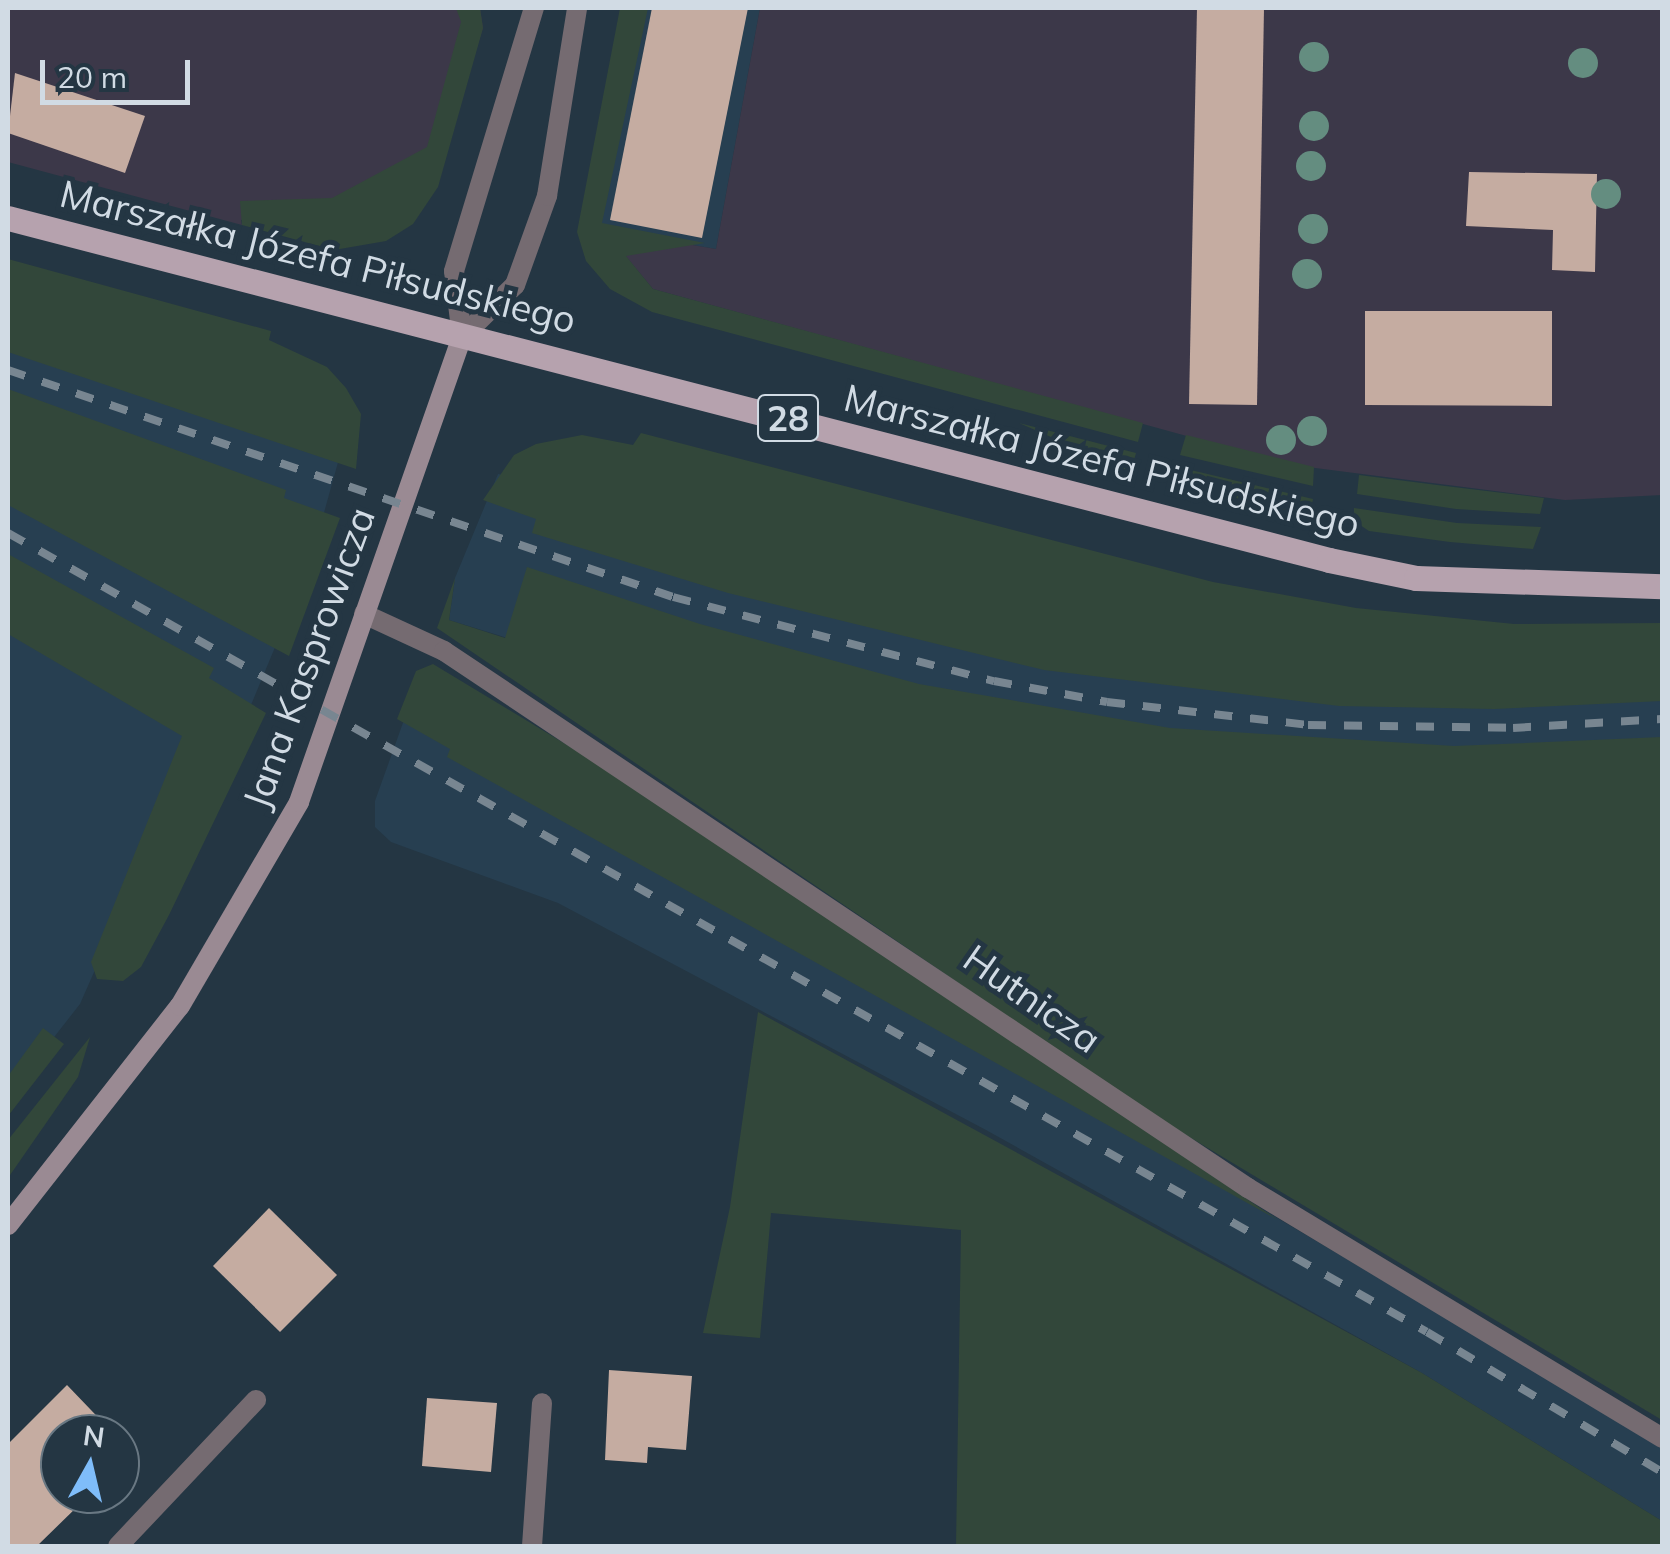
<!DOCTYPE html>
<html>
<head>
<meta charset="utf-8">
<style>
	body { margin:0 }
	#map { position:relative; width:1670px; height:1554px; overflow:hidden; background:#243643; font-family:Mulish,sans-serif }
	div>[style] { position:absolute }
	.built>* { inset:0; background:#273f51 }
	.industrial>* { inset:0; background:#3c3849 }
	.green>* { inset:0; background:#32473a }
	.building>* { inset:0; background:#c5aca1 }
	.lane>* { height:20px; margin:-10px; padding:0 10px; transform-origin:10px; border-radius:10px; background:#756b71 }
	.street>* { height:20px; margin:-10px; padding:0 10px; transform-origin:10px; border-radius:10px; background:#756b71 }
	.secondary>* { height:20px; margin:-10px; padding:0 10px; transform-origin:10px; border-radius:10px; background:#9a8a93 }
	.primary>* { height:25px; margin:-12.5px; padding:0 12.5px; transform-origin:12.5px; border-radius:12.5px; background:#b6a2ae }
	.rail>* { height:8px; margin-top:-4px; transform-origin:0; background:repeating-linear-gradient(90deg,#788691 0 18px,transparent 0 36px) }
	.trees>* { width:30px; height:30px; margin:-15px; border-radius:50%; background:#648d80 }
	span { translate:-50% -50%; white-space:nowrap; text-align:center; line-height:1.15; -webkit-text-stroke:10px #243643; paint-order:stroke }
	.shield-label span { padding:2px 8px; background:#243643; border:2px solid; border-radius:8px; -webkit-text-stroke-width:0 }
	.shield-label { font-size:35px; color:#d1dbe4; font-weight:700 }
	.street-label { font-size:38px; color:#d1dbe4 }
	.frame { position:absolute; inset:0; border:10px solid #d1dbe4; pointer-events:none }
	.north { position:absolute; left:40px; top:1414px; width:100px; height:100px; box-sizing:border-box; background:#243643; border:2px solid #697883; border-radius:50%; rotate:8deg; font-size:28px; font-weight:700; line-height:40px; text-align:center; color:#d1dbe4 }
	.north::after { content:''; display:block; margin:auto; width:35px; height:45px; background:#7fbdfa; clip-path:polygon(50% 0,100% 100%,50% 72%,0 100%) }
	.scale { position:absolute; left:40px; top:60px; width:150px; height:45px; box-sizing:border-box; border:5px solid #d1dbe4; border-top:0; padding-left:12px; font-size:30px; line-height:35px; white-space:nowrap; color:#d1dbe4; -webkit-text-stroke:8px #243643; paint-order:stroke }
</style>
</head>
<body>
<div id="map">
	<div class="built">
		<div style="clip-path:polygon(634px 8px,760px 8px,716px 249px,604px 230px,593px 216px)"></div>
		<div style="clip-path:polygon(8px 287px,342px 448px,310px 563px,241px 729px,8px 601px)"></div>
		<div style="clip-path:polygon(498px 474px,1120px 596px,1662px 659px,1662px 781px,998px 763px,527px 644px,449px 620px,455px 578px)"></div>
		<div style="clip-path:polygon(8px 626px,198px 736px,80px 1004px,8px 1096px)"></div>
		<div style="clip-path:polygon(409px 706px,1662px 1445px,1662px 1521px,1422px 1373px,986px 1130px,558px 903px,391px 842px,375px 827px,375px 801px)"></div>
	</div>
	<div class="industrial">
		<div style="clip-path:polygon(8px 8px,480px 8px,483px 28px,434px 185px,241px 220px,242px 225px,8px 162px)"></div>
		<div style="clip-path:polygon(760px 8px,1662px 8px,1662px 495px,1565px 500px,1292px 465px,653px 289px,604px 230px,716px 249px)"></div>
	</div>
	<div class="green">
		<div style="clip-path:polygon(456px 8px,480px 8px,483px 28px,438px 187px,413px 224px,386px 241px,334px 250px,242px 225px,240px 201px,332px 198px,427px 147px,461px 22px)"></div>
		<div style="clip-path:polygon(620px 8px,648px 8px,602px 223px,705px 243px,626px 256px,653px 289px,1143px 423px,1138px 442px,652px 312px,610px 289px,586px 261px,577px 232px)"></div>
		<div style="clip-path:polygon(8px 259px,271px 331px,269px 340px,327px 367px,346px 388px,361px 414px,356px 469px,8px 352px)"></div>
		<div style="clip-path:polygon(8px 389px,286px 490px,284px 498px,340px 518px,289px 656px,8px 505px)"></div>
		<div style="clip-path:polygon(1019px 423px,1136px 453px,1131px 472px)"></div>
		<div style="clip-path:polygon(641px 433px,1213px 582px,1356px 608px,1514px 624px,1662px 623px,1662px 701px,1494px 709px,1339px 706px,1044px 670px,728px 593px,532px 533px,536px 519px,483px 500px,514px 455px,536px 444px,582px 435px,633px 445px)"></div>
		<div style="clip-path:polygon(1186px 435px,1314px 467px,1313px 486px,1180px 455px)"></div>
		<div style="clip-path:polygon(1178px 467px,1313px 499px,1310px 516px,1174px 483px)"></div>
		<div style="clip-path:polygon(1359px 475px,1437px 485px,1544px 498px,1540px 514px,1456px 509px,1357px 494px)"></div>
		<div style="clip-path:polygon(1354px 508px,1457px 523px,1541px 527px,1533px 549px,1450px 542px,1369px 531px,1354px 521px)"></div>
		<div style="clip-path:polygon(8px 554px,214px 668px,209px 678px,266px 713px,169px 915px,141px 967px,123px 981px,97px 979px,91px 962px,182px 736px,8px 634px)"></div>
		<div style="clip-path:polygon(527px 567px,700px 624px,919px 684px,1170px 728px,1454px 746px,1662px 737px,1662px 1420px,1151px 1114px,437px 628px,455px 578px,449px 620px,505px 638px)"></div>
		<div style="clip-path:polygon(433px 664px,648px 794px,1278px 1220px,447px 757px,450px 749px,397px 719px,416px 671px)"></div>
		<div style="clip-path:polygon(758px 1012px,1422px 1373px,1662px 1521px,1662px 1546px,956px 1546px,961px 1230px,771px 1213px,760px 1338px,703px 1333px,730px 1207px)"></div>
		<div style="clip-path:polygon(43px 1028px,64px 1044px,8px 1116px,8px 1076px)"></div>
		<div style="clip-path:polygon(90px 1037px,78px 1077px,8px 1178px,8px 1140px)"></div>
	</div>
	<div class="building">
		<div style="clip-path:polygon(652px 8px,748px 8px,702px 238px,610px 220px)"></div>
		<div style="clip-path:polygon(1197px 8px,1264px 8px,1257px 405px,1189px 404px)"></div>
		<div style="clip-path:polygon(15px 73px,145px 116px,125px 173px,8px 133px)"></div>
		<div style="clip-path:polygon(1469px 172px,1597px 174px,1595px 272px,1552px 270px,1553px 230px,1466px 226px)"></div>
		<div style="clip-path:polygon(1365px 311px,1552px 311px,1552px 406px,1365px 405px)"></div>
		<div style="clip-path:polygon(269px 1208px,337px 1275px,280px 1332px,213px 1266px)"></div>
		<div style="clip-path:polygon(609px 1370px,692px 1376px,686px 1450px,648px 1447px,647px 1463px,605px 1460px)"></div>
		<div style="clip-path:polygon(67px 1385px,114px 1434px,60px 1434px,60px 1494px,80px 1504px,37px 1546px,8px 1546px,8px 1444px)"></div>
		<div style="clip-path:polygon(427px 1398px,497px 1403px,491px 1472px,422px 1466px)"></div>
	</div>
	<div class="lane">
		<div style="left:118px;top:1546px;width:201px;rotate:-46.6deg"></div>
		<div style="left:532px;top:1546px;width:143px;rotate:-86deg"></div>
	</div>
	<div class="street">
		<div style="left:462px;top:337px;width:74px;rotate:-44.5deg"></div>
		<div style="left:515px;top:285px;width:95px;rotate:-70.2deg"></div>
		<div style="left:547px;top:196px;width:190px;rotate:-80.9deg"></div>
		<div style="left:462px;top:337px;width:66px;rotate:-96.9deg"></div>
		<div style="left:454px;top:271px;width:275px;rotate:-73.1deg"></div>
		<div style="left:364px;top:614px;width:88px;rotate:24.8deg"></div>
		<div style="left:444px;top:651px;width:967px;rotate:33.74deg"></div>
		<div style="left:1248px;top:1188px;width:484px;rotate:31.1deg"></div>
	</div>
	<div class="secondary">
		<div style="left:8px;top:1225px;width:278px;rotate:-51.9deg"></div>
		<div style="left:180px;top:1006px;width:236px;rotate:-59.7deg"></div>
		<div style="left:299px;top:802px;width:493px;rotate:-70.7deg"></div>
	</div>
	<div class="primary">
		<div style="left:8px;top:218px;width:1365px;rotate:14.51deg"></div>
		<div style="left:1329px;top:560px;width:89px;rotate:11.7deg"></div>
		<div style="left:1416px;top:578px;width:246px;rotate:1.9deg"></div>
	</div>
	<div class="rail">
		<div style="left:8px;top:370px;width:703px;rotate:18.85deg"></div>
		<div style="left:673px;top:597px;width:332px;rotate:14.7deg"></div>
		<div style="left:994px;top:681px;width:115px;rotate:10.5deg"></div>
		<div style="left:1107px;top:702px;width:202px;rotate:6.5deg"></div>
		<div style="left:1308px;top:725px;width:205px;rotate:0.8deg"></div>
		<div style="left:1513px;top:728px;width:149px;rotate:-3.5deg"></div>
		<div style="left:8px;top:533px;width:1628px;rotate:29.38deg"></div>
		<div style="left:1427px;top:1332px;width:274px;rotate:30.8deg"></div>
	</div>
	<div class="trees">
		<div style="left:1314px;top:57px"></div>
		<div style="left:1583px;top:63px"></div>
		<div style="left:1314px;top:126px"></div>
		<div style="left:1311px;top:166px"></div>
		<div style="left:1606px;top:194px"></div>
		<div style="left:1313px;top:229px"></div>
		<div style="left:1307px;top:274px"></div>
		<div style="left:1312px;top:431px"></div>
		<div style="left:1281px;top:440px"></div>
	</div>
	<div class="shield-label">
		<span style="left:788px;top:418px">28</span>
	</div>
	<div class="street-label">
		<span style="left:318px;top:257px;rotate:14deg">Marszałka Józefa Piłsudskiego</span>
		<span style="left:1102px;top:461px;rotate:14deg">Marszałka Józefa Piłsudskiego</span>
		<span style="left:309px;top:658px;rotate:-70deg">Jana Kasprowicza</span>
		<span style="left:1032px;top:999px;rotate:35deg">Hutnicza</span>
	</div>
	<div class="frame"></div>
	<div class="north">N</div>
	<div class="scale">20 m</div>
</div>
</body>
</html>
